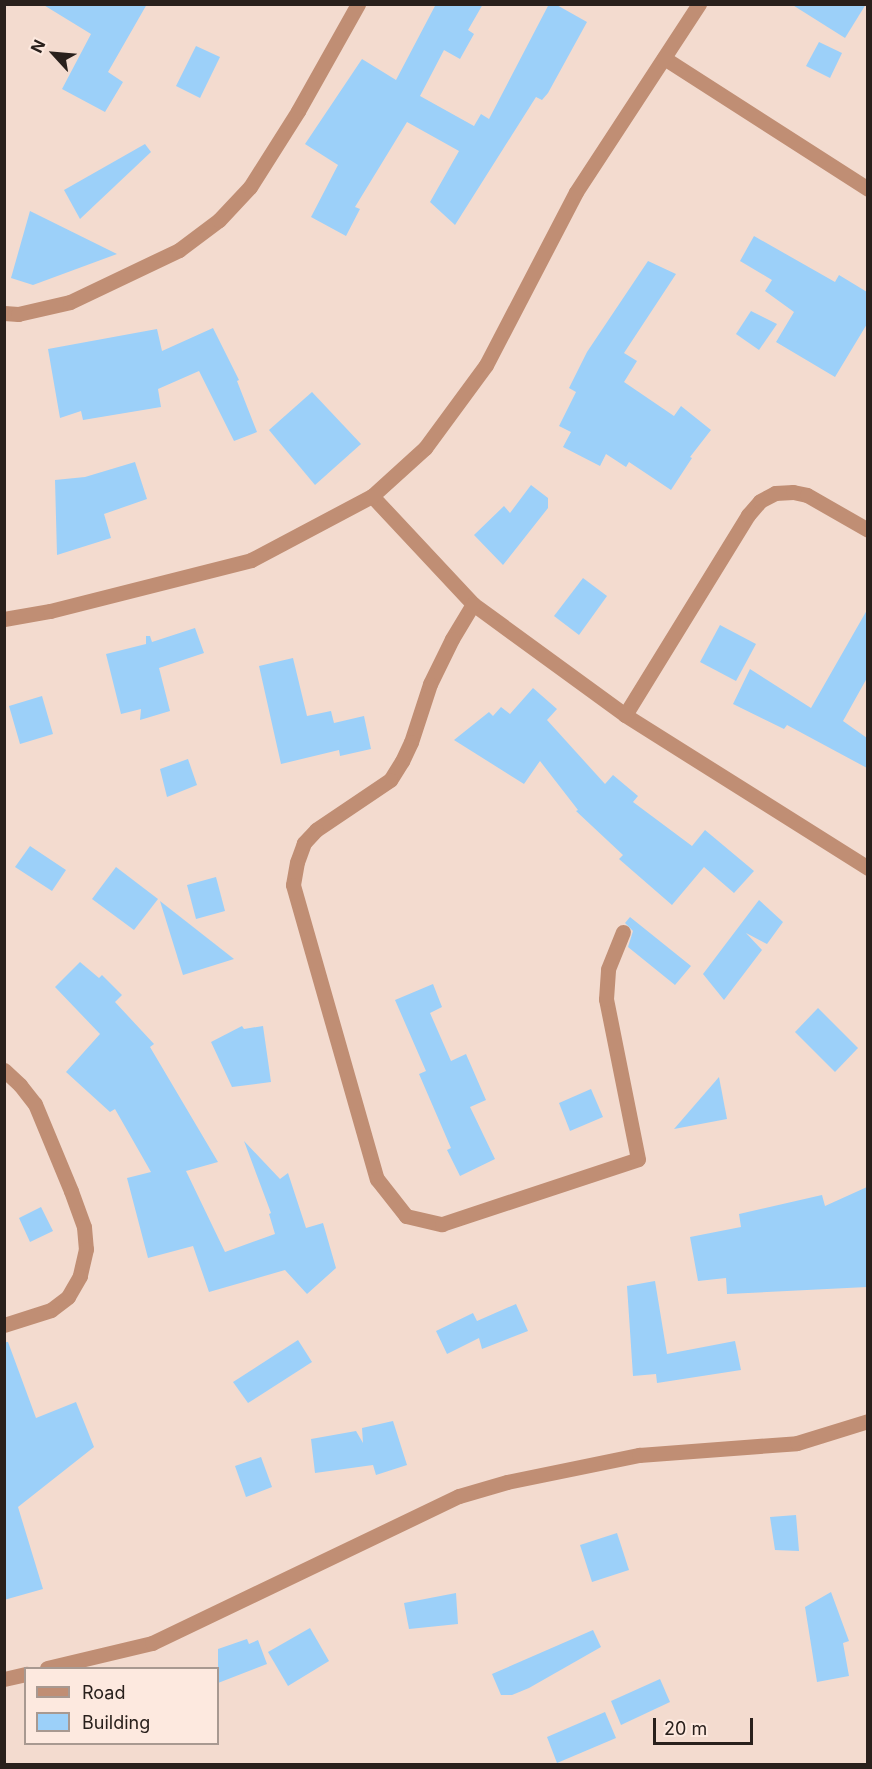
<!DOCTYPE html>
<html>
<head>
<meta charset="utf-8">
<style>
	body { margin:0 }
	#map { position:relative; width:872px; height:1769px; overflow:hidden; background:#f3dbcf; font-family:Inter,sans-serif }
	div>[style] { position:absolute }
	.building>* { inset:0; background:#9cd0f9 }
	.minor>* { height:15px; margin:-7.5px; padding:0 7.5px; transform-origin:7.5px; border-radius:7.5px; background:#c08e74 }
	span { translate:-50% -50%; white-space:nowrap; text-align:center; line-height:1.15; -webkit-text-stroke:4.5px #fde9df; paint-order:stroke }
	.frame { position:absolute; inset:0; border:6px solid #29201c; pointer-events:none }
	.legend { position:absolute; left:24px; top:1667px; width:195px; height:78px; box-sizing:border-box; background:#fde9df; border:2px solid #a89991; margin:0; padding:8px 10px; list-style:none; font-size:18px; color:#29201c }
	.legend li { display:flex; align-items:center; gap:12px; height:30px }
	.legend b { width:30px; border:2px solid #a89991 }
	.north { position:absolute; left:24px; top:24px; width:60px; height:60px; -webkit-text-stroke:4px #fde9df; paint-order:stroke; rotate:296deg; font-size:16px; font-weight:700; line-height:24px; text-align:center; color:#29201c }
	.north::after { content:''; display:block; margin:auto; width:21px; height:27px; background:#29201c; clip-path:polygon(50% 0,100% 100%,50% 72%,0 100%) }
	.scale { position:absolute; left:653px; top:1718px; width:100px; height:27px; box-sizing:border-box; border:3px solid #29201c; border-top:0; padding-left:8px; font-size:18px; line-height:21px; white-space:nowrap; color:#29201c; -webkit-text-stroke:4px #fde9df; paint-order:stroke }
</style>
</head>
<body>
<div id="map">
	<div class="building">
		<div style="clip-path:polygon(42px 4px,147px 4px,108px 72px,123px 82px,105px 112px,62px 89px,91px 34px)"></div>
		<div style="clip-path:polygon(436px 4px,483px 4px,468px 30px,474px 34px,460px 59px,444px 50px,420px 96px,474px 126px,481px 114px,489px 119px,549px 4px,555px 4px,587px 22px,548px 93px,542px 100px,536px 97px,455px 225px,430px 202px,459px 151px,407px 122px,355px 207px,360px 209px,346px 236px,311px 217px,338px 165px,305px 144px,362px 59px,396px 80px)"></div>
		<div style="clip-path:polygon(791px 4px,866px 4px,845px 38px)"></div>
		<div style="clip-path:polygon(819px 42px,842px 53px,830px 78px,806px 66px)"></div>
		<div style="clip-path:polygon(196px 46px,220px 57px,200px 98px,176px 86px)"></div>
		<div style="clip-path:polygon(145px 144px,151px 152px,80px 219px,64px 190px)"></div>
		<div style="clip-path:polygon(30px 211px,117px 254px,33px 285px,11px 278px)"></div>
		<div style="clip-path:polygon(754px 236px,835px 282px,839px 275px,867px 292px,867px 324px,835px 377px,776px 342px,794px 312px,765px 291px,772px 280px,740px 261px)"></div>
		<div style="clip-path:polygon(648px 261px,676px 274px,624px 353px,637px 361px,624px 382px,674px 416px,681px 406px,711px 430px,690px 457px,692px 458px,671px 490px,629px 462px,626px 467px,606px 454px,600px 466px,563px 447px,571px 432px,559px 426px,576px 392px,569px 388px,587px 352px)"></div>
		<div style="clip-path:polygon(751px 311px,777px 324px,759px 350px,736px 334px)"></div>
		<div style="clip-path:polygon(213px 328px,239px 380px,237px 381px,257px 432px,234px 441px,199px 371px,158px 389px,161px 407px,83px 420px,81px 411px,60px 418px,48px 349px,157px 329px,162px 351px)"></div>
		<div style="clip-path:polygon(312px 392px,361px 444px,315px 485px,269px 430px)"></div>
		<div style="clip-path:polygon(135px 462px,147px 499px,104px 514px,111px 538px,57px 555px,55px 480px,85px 477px)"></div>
		<div style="clip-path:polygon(531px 485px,548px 498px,548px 508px,503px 565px,474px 535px,504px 506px,510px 513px)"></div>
		<div style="clip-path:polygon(583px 578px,607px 596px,579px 635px,554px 616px)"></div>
		<div style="clip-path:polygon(867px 610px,867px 678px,843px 721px,867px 738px,867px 768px,787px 725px,784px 729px,733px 704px,750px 669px,811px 708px)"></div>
		<div style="clip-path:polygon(720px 625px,756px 644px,736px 681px,700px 662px)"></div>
		<div style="clip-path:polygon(195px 628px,204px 653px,159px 668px,170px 711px,140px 720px,141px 709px,121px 714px,106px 654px,146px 644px,146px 636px,150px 636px,152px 642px)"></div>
		<div style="clip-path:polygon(293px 658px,307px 716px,331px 711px,334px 723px,364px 716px,371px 749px,340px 756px,339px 750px,281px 764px,259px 666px)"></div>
		<div style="clip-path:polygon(533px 688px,557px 709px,547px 720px,605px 784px,613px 775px,638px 796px,633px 802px,692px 846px,705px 830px,754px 871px,734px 893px,704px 867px,672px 905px,619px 859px,623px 855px,576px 811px,578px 810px,540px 761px,524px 784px,454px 740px,489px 712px,493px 716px,501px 707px,510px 714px)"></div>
		<div style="clip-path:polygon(42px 696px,53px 734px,20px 744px,9px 706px)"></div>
		<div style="clip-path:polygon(188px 759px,197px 785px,167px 797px,160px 769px)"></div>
		<div style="clip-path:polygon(30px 846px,66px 870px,52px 891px,15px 867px)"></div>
		<div style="clip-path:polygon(116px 867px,158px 899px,134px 930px,92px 899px)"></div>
		<div style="clip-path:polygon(216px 877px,225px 911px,196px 919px,187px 885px)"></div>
		<div style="clip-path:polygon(759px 900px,783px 922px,767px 944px,746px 933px,762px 950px,724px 1000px,703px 974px)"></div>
		<div style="clip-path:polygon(160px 901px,234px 959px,183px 975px)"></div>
		<div style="clip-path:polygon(630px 917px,691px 966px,675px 985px,628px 947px,633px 931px,625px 923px)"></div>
		<div style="clip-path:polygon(80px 962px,99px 978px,102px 975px,122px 995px,115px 1002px,154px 1044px,150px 1047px,218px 1162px,186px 1171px,225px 1252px,275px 1234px,269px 1214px,271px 1213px,244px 1141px,280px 1179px,288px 1173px,306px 1228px,323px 1223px,336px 1268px,307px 1294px,285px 1270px,209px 1292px,193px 1246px,148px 1258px,127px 1178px,151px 1172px,115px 1109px,110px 1112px,66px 1072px,100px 1034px,55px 987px)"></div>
		<div style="clip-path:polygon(433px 984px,442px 1007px,430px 1013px,451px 1061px,466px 1054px,486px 1100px,470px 1107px,495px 1159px,460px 1176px,447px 1150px,451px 1148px,419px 1074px,426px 1071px,395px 1000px)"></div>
		<div style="clip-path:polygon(818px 1008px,858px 1048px,835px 1072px,795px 1032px)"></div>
		<div style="clip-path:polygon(242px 1026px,244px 1029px,263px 1026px,271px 1082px,232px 1087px,211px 1042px)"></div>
		<div style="clip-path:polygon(719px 1077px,727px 1119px,674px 1129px)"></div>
		<div style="clip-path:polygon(591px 1089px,603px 1117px,570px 1131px,559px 1103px)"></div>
		<div style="clip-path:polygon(867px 1187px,867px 1287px,727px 1294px,726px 1278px,698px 1281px,690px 1237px,741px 1227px,739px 1214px,822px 1195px,825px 1206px)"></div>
		<div style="clip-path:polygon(41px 1207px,53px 1231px,30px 1242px,19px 1218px)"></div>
		<div style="clip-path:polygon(655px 1281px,667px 1354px,735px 1341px,741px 1370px,657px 1383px,656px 1374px,633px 1376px,627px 1286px)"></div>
		<div style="clip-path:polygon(516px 1304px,528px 1331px,482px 1349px,479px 1338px,447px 1354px,436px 1331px,473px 1313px,477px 1321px)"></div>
		<div style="clip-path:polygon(298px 1340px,312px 1362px,248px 1403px,233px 1382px)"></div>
		<div style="clip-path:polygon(4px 1342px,8px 1342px,36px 1418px,76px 1402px,94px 1447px,18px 1507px,43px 1589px,4px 1600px)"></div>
		<div style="clip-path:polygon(393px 1421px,407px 1465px,376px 1475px,373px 1465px,315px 1473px,311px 1439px,356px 1431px,363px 1443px,362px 1428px)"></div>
		<div style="clip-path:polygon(261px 1457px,272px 1487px,246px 1497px,235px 1466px)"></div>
		<div style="clip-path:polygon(796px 1515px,799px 1551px,775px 1550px,770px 1517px)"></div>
		<div style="clip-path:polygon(617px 1533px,629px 1570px,592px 1582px,580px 1545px)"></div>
		<div style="clip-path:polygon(831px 1592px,849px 1641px,843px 1643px,849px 1676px,817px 1682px,805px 1607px)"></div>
		<div style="clip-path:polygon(456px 1593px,458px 1624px,409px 1629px,404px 1603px)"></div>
		<div style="clip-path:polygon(310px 1628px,329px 1661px,288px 1686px,268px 1652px)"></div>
		<div style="clip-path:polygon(593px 1630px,601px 1647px,529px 1688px,512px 1695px,501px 1695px,492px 1674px)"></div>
		<div style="clip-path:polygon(247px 1639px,249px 1644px,258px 1640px,267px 1664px,218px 1683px,218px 1649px)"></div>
		<div style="clip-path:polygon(660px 1679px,670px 1702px,621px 1725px,611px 1701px)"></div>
		<div style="clip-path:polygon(605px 1712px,616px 1738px,557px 1763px,547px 1737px)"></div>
	</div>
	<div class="minor">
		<div style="left:664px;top:58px;width:242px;rotate:32.7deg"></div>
		<div style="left:4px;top:313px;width:14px;rotate:4deg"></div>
		<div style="left:18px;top:314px;width:53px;rotate:-13deg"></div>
		<div style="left:70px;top:302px;width:121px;rotate:-25.5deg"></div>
		<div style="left:179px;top:250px;width:50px;rotate:-36.9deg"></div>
		<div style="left:219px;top:220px;width:45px;rotate:-46.8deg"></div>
		<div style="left:250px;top:187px;width:90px;rotate:-57.7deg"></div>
		<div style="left:298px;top:111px;width:123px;rotate:-60.7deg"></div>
		<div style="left:372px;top:496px;width:148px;rotate:46.9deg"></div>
		<div style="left:473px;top:604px;width:188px;rotate:36.1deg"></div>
		<div style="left:625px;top:715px;width:287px;rotate:32.2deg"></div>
		<div style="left:473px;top:604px;width:41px;rotate:121deg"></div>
		<div style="left:452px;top:639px;width:50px;rotate:116.1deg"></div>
		<div style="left:430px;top:684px;width:61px;rotate:108.1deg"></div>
		<div style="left:411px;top:742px;width:21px;rotate:115deg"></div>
		<div style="left:402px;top:761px;width:22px;rotate:122deg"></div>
		<div style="left:390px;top:780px;width:89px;rotate:146deg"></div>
		<div style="left:316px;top:830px;width:18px;rotate:133deg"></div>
		<div style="left:304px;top:843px;width:20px;rotate:110deg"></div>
		<div style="left:297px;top:862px;width:23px;rotate:100deg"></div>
		<div style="left:293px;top:885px;width:306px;rotate:74.1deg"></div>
		<div style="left:377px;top:1179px;width:47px;rotate:51.9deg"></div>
		<div style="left:406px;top:1216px;width:37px;rotate:13deg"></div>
		<div style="left:442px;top:1224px;width:206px;rotate:-18.3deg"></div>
		<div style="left:638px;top:1159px;width:163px;rotate:-101.3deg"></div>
		<div style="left:606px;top:999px;width:30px;rotate:-86deg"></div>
		<div style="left:608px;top:969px;width:40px;rotate:-68deg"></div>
		<div style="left:4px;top:619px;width:47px;rotate:-9.9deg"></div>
		<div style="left:50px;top:611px;width:207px;rotate:-14.2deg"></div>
		<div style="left:251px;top:560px;width:137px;rotate:-27.9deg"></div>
		<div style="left:372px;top:496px;width:72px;rotate:-42.2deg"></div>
		<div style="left:425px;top:448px;width:103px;rotate:-53.7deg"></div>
		<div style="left:486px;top:365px;width:195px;rotate:-62.5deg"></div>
		<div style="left:576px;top:192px;width:225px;rotate:-56.8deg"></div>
		<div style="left:625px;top:715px;width:235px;rotate:-58.4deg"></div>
		<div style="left:748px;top:515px;width:18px;rotate:-49deg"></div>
		<div style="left:760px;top:501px;width:17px;rotate:-28deg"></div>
		<div style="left:775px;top:493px;width:18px;rotate:-3deg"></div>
		<div style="left:793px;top:492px;width:14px;rotate:12deg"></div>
		<div style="left:807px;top:495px;width:70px;rotate:29.8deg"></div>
		<div style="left:4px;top:1070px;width:22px;rotate:43deg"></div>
		<div style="left:20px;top:1085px;width:24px;rotate:52deg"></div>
		<div style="left:35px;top:1104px;width:94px;rotate:67.5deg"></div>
		<div style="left:71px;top:1191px;width:38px;rotate:70deg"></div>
		<div style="left:84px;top:1227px;width:22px;rotate:85deg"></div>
		<div style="left:86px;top:1249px;width:28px;rotate:103deg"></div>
		<div style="left:80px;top:1276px;width:24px;rotate:120deg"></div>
		<div style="left:68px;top:1297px;width:21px;rotate:143deg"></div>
		<div style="left:51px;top:1310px;width:49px;rotate:162.3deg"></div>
		<div style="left:47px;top:1668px;width:108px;rotate:-13.4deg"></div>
		<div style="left:152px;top:1643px;width:340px;rotate:-25.6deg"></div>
		<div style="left:459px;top:1496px;width:50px;rotate:-16.3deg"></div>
		<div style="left:507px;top:1482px;width:135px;rotate:-11.6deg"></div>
		<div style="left:639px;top:1455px;width:158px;rotate:-4.3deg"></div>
		<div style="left:797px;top:1443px;width:74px;rotate:-17.2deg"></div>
		<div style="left:4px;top:1679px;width:23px;rotate:-13deg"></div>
	</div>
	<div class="frame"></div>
	<ul class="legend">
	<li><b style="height:8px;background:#c08e74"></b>Road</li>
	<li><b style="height:16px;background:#9cd0f9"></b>Building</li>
	</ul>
	<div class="north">N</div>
	<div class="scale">20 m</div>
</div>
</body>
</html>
